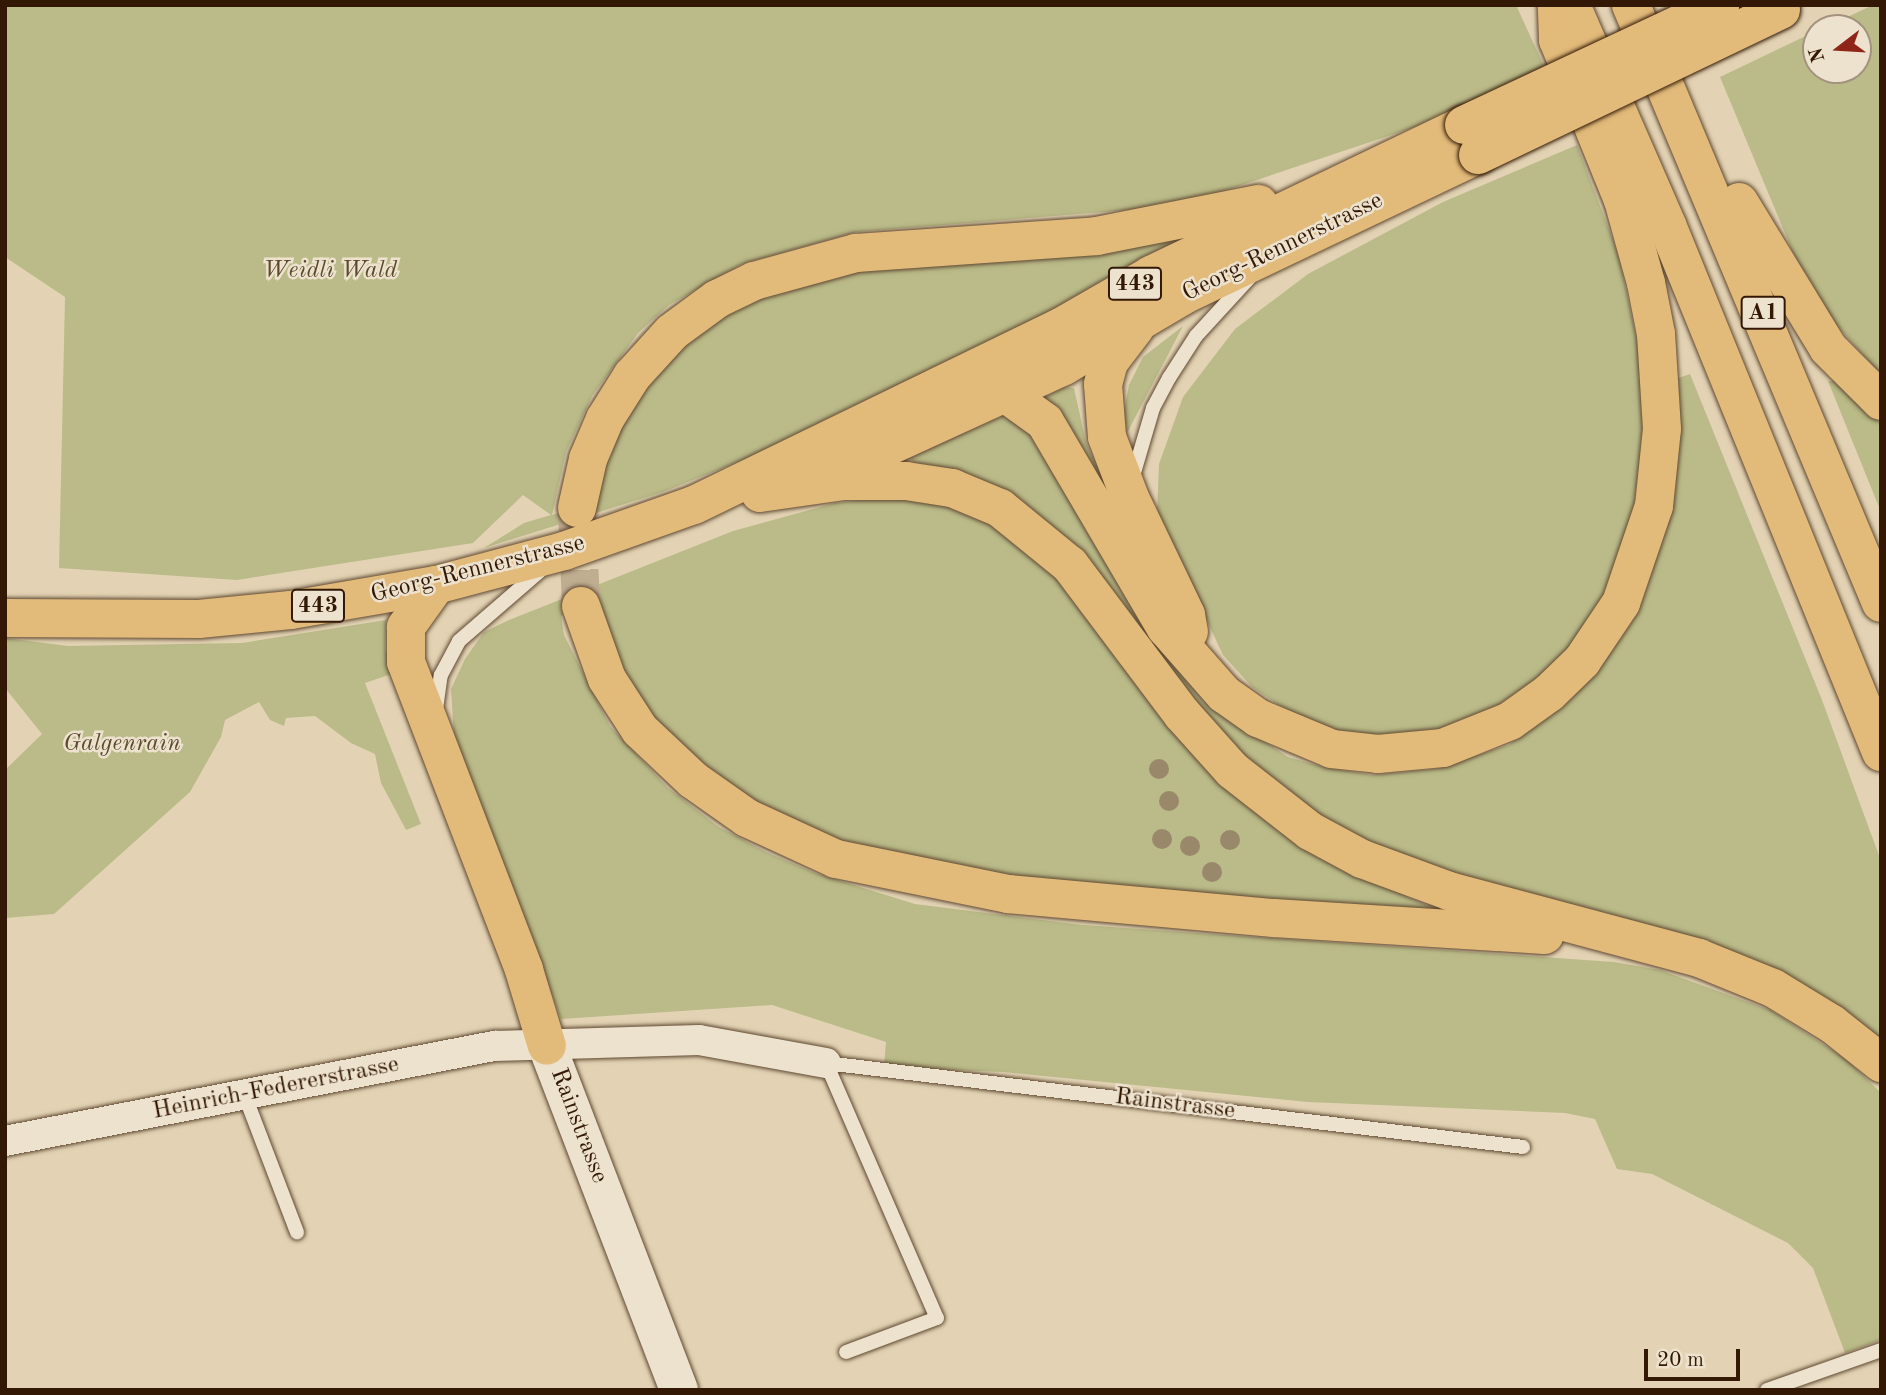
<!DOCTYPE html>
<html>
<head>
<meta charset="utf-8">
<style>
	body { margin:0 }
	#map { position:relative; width:1886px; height:1395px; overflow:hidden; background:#e3d3b4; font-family:"Old Standard TT",serif }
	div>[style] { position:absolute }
	.green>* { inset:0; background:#babb89 }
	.highway-tunnel>* { height:38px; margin-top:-19px; transform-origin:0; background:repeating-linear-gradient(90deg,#c0ae91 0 38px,transparent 0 57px) }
	.roads { filter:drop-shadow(0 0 2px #5f4831) drop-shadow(0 0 2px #5f4831) }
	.lane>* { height:14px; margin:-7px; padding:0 7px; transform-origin:7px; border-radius:7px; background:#ede2ce }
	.street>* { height:30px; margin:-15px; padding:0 15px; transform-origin:15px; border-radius:15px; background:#ede2ce }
	.secondary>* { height:38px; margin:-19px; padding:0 19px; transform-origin:19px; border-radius:19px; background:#ede2ce }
	.highway>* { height:38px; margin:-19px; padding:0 19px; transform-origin:19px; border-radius:19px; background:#e2ba7a }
	.bridges { filter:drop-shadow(0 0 2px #331905) drop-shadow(0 0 2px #331905) }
	.highway-bridge>* { height:38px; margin:-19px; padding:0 19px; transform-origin:19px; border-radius:19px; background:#e2ba7a }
	.trees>* { width:20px; height:20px; margin:-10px; border-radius:50%; background:#99886a }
	span { translate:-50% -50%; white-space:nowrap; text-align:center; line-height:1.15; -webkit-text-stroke:5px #ede2ce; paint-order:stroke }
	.shield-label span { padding:2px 5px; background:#ede2ce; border:2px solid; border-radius:5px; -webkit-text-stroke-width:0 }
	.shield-label { font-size:23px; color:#331905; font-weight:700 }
	.street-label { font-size:24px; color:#331905 }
	.park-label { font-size:24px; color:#5c4a2d; font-style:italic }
	.frame { position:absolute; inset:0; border:7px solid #331905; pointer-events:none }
	.north { position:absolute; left:1802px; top:14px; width:70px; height:70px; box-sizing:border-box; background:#ede2ce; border:2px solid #a3927e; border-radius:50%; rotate:253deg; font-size:19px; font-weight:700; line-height:28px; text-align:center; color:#331905 }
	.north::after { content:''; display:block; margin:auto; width:24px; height:32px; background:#8f2418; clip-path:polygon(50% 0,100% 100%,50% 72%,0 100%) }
	.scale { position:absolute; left:1644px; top:1349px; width:96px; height:32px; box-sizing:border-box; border:4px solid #331905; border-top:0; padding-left:9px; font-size:21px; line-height:24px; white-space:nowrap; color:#331905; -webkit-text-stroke:5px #ede2ce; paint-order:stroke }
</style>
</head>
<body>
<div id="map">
	<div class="green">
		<div style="clip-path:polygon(5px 5px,1516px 5px,1545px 68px,1451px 115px,1203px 198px,1141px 209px,856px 232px,742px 264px,669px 305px,638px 333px,592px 396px,566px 452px,552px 515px,588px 505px,591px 488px,653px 365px,741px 299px,835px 269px,1215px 228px,1046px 323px,782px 444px,663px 492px,484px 548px,524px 523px,551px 515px,523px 495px,473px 543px,237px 580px,59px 568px,65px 297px,5px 257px)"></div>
		<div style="clip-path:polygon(1873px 5px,1881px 5px,1881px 375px,1834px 322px,1794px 255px,1720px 77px,1816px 31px,1816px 70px,1858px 70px,1858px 28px,1824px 28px)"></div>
		<div style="clip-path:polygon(1577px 145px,1619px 256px,1640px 356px,1644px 430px,1634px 506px,1600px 605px,1572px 646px,1544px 675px,1485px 718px,1419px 735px,1348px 735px,1302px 720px,1252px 687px,1223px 655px,1157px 514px,1159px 464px,1183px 397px,1235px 329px,1308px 274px,1443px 202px)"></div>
		<div style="clip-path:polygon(1183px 326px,1127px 433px,1124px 411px,1129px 385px,1143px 357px)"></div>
		<div style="clip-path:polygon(1690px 374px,1822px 700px,1881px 861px,1881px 1045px,1496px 890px,1357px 839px,1259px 777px,952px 471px,914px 463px,910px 457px,1011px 412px,1037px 431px,1166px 655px,1204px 702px,1288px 757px,1323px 767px,1372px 775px,1435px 769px,1509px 745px,1582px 683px,1673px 380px)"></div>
		<div style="clip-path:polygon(1828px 381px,1838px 381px,1881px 415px,1881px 512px)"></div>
		<div style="clip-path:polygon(1063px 387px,1074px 388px,1086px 443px,1116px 505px,1044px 398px)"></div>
		<div style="clip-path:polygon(887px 497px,945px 505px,993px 525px,1068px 588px,1231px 792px,1278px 831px,1341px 868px,1445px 913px,949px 878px,755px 811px,630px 699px,591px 602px,561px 616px,564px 635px,610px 726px,668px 788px,719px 827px,766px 852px,815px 873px,915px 904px,1083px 925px,1614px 962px,1660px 970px,1770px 1010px,1846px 1059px,1881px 1093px,1881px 1340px,1845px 1353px,1813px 1268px,1788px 1243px,1652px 1174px,1617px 1169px,1595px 1119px,1565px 1113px,1308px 1102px,1003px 1072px,884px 1067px,886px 1042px,772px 1005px,561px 1019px,454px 736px,451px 689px,465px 659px,484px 632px,509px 620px,733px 531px,835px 503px)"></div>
		<div style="clip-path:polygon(386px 620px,385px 649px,394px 673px,365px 683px,421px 824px,406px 830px,381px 783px,375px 754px,351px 743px,315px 716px,286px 718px,284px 726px,270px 720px,259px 702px,225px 720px,221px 737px,190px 792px,54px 914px,5px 918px,5px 770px,42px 734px,5px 688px,5px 638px,68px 646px,242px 643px)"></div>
	</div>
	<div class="highway-tunnel">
		<div style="left:577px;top:513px;width:93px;rotate:87.5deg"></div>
	</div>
	<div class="roads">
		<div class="lane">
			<div style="left:1133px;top:476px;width:71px;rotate:-73.6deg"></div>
			<div style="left:1153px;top:408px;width:34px;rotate:-62deg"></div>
			<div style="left:1169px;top:378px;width:50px;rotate:-57.3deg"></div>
			<div style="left:1196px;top:336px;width:80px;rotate:-47.5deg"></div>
			<div style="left:436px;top:709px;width:34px;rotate:-82deg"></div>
			<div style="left:441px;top:675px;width:38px;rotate:-62deg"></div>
			<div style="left:459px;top:641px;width:110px;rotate:-40.9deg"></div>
			<div style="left:826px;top:1063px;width:702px;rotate:6.87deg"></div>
			<div style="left:826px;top:1063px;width:278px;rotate:66.5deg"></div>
			<div style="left:937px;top:1318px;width:97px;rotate:159.5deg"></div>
			<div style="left:245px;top:1096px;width:146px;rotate:69.1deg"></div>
			<div style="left:1767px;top:1390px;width:121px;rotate:-19.3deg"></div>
		</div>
		<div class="street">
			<div style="left:5px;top:1141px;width:499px;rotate:-11deg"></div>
			<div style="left:495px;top:1046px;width:204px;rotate:-1.7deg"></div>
			<div style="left:699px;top:1040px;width:129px;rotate:10.3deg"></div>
		</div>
		<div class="secondary">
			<div style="left:547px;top:1046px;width:368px;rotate:69deg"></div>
		</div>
		<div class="highway">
			<div style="left:1571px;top:5px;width:240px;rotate:66.4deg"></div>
			<div style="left:1667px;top:225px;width:569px;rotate:67.9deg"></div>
			<div style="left:1631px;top:5px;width:648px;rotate:67.31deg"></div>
			<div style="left:1739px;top:202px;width:171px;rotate:58.6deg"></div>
			<div style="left:1828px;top:348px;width:75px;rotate:45deg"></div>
			<div style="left:1135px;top:328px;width:43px;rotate:127.4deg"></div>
			<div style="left:1109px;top:362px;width:23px;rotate:105deg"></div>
			<div style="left:1103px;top:384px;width:53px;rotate:85.7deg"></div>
			<div style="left:1107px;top:437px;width:65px;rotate:69.3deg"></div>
			<div style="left:1130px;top:498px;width:130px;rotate:64.4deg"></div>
			<div style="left:1186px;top:615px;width:17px;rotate:80deg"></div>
			<div style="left:942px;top:385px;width:31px"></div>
			<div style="left:973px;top:385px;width:33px;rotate:14deg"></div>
			<div style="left:1005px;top:393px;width:49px;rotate:35.9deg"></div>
			<div style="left:1045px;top:422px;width:239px;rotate:59.6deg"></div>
			<div style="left:1166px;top:628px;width:88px;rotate:48.7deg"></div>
			<div style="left:1224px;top:694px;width:42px;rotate:35.2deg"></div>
			<div style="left:1258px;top:718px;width:80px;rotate:22.7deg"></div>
			<div style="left:1332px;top:749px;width:46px;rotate:6.2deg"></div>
			<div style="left:1378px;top:754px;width:65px;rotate:-5.3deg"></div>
			<div style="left:1443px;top:748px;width:72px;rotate:-21.9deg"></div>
			<div style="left:1510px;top:721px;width:48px;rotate:-35.7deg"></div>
			<div style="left:1549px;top:693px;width:46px;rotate:-44.1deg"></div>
			<div style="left:1582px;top:661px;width:70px;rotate:-56.1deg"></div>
			<div style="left:1621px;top:603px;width:102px;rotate:-71.2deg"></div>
			<div style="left:1654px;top:506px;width:77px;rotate:-84.1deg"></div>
			<div style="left:1662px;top:429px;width:95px;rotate:-93.6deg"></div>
			<div style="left:1656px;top:334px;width:52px;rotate:-101.1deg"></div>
			<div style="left:1646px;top:283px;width:86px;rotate:-105.5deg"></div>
			<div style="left:1623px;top:200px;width:173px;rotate:-112.1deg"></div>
			<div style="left:1558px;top:40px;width:35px;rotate:-92deg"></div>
			<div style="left:816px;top:469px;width:72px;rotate:-16.9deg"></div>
			<div style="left:885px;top:448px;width:197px;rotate:-24.6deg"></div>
			<div style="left:1064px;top:366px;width:139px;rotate:-30.6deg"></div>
			<div style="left:1184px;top:295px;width:326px;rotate:-25.5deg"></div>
			<div style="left:760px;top:493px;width:85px;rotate:-8.1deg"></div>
			<div style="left:844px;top:481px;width:62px"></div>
			<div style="left:906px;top:481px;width:47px;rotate:8.7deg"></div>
			<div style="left:952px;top:488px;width:52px;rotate:22.6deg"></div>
			<div style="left:1000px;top:508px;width:90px;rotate:39.2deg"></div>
			<div style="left:1070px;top:565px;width:186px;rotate:53.1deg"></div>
			<div style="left:1182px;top:714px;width:75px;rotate:48.2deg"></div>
			<div style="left:1232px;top:770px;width:99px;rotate:38deg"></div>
			<div style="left:1310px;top:831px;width:59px;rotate:28.3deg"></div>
			<div style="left:1362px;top:859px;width:93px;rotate:20.2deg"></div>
			<div style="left:1449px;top:891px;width:259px;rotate:15deg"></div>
			<div style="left:1699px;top:958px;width:80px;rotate:22.1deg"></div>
			<div style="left:1773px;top:988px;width:69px;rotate:31.4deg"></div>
			<div style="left:1832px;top:1024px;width:63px;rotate:38.5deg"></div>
			<div style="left:577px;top:508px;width:50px;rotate:-77.3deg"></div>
			<div style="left:588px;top:459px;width:43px;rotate:-67deg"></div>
			<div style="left:605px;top:419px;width:51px;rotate:-57.9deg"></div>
			<div style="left:632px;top:376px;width:59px;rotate:-47.7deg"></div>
			<div style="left:672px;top:332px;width:56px;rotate:-36.3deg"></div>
			<div style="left:717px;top:299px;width:41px;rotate:-25.9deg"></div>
			<div style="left:754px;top:281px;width:106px;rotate:-15.4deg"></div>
			<div style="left:856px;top:253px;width:242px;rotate:-4deg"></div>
			<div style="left:1097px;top:236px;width:165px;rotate:-11.2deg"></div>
			<div style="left:436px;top:585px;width:52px;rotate:125.5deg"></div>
			<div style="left:406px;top:627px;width:35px;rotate:90deg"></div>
			<div style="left:406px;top:662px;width:330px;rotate:69deg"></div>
			<div style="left:524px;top:970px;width:79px;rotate:73.2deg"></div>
			<div style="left:581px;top:606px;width:77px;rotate:70.4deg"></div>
			<div style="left:607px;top:679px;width:61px;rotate:57.1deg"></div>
			<div style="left:640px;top:730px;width:73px;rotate:43.3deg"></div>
			<div style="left:693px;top:780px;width:66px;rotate:35.1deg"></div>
			<div style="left:747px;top:818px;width:98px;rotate:24.7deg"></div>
			<div style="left:836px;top:859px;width:176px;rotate:11.5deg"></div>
			<div style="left:1008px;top:894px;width:267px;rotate:5.2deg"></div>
			<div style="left:1274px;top:918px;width:271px;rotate:3.6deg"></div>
			<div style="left:5px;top:618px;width:194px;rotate:0.3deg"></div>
			<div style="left:199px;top:619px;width:92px;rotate:-5.6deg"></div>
			<div style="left:291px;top:610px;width:147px;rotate:-9.8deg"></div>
			<div style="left:436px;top:585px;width:132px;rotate:-14.9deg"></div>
			<div style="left:564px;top:551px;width:138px;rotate:-19.5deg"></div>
			<div style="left:694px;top:505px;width:406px;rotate:-25.9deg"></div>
			<div style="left:1059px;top:328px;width:106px;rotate:-29.9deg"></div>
			<div style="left:1151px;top:275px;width:347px;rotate:-25.6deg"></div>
		</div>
	</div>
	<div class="bridges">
		<div class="highway-bridge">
			<div style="left:1464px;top:125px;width:283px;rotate:-25.1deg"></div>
			<div style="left:1478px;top:155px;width:336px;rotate:-25.6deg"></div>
		</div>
	</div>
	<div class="trees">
		<div style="left:1159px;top:769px"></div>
		<div style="left:1169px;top:801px"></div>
		<div style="left:1162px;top:839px"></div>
		<div style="left:1230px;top:840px"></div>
		<div style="left:1190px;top:846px"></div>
		<div style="left:1212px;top:872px"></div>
	</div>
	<div class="shield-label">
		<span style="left:1135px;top:284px">443</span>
		<span style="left:1763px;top:313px">A1</span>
		<span style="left:318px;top:606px">443</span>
	</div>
	<div class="street-label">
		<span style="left:1283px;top:248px;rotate:-26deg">Georg-Rennerstrasse</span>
		<span style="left:478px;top:570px;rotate:-14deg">Georg-Rennerstrasse</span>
		<span style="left:276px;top:1089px;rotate:-11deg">Heinrich-Federerstrasse</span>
		<span style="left:1175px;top:1105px;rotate:7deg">Rainstrasse</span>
		<span style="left:578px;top:1126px;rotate:69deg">Rainstrasse</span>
	</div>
	<div class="park-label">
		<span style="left:330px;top:272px">Weidli Wald</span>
		<span style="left:122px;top:745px">Galgenrain</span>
	</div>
	<div class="frame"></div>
	<div class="north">N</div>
	<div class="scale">20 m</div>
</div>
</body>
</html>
